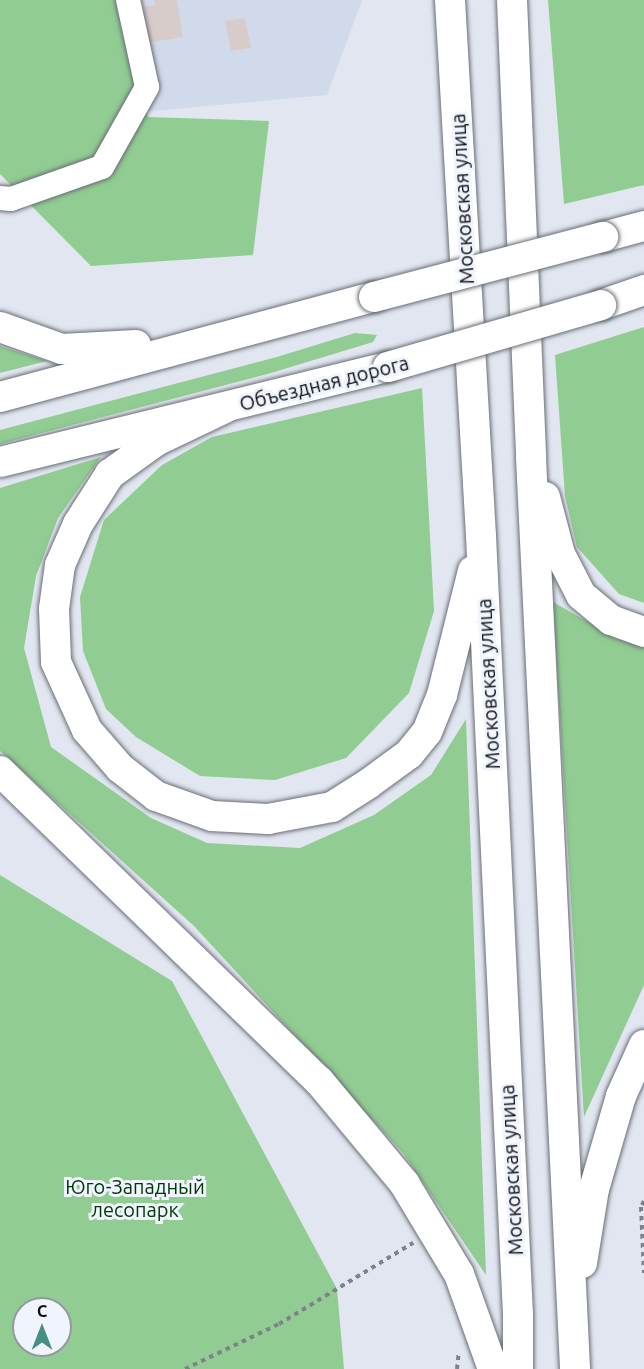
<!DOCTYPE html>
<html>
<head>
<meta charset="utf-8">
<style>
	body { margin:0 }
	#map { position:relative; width:644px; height:1369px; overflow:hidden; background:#e1e6f0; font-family:Ubuntu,sans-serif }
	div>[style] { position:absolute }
	.built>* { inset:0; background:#d1daea }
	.green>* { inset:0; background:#91cc92 }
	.building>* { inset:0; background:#d8ccca }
	.path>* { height:4px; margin-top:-2px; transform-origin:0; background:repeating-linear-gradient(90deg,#7f8289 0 4.5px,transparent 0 9px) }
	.roads { filter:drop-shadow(0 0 2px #6a6e76) drop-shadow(0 0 2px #6a6e76) }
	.minor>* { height:24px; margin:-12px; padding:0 12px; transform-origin:12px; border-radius:12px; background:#fff }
	.major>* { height:30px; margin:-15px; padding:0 15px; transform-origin:15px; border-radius:15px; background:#fff }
	.bridges { filter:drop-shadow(0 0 2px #6a6e76) drop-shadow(0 0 2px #6a6e76) }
	.major-bridge>* { height:30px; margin:-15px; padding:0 15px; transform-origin:15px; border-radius:15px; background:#fff }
	span { translate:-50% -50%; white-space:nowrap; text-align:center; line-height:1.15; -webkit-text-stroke:6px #eff4fd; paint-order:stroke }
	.street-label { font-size:20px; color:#0d0f12 }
	.park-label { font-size:20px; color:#003705 }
	.north { position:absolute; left:12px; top:1297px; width:60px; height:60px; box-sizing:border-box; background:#eff4fd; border:2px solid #95989f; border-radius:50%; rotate:0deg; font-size:16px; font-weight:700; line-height:24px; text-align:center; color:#0d0f12 }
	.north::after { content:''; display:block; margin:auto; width:21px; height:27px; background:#498e85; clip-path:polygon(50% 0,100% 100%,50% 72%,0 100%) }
</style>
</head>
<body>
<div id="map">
	<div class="built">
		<div style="clip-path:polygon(0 0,362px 0,327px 95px,0 125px)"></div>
	</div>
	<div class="green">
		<div style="clip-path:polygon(0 0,126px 0,148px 117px,269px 121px,253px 255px,91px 266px,0 174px)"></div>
		<div style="clip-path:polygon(548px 0,644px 0,644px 185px,564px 204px)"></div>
		<div style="clip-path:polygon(644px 327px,644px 603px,619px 594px,577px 547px,565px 496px,555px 355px)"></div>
		<div style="clip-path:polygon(355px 333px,377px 335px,373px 342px,271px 373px,0 444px,0 430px,277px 357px)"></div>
		<div style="clip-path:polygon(0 346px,47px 361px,0 373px)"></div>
		<div style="clip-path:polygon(422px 388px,434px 611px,409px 693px,346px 758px,275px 780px,200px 776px,136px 737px,106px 709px,83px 651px,80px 597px,104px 520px,162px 465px,212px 437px)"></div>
		<div style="clip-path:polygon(101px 457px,58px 518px,36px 576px,24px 648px,51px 747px,151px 818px,207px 843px,300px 848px,374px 815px,431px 775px,466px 719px,486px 1275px,403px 1153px,194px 926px,0 751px,0 488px)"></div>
		<div style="clip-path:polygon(553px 602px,618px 639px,644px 642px,644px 985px,584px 1117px)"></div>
		<div style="clip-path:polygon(evenodd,0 875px,172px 981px,337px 1289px,344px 1369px,0 1369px,0 875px,24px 1309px,60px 1309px,60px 1345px,24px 1345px,24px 1309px)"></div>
	</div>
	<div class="building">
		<div style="clip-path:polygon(154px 0,177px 0,183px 37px,147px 43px,140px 7px,155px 5px)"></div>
		<div style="clip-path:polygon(245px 18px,251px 48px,231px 51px,225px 21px)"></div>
	</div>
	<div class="path">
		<div style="left:644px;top:1201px;width:7px;rotate:117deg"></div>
		<div style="left:641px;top:1207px;width:66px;rotate:87.4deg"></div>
		<div style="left:185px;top:1369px;width:104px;rotate:-25.6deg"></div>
		<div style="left:279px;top:1324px;width:157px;rotate:-31.2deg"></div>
		<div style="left:457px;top:1369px;width:18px;rotate:-84deg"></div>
	</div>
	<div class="roads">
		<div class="minor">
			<div style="left:0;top:198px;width:11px;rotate:5deg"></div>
			<div style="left:11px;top:199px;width:96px;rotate:-19.4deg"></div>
			<div style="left:102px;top:167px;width:92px;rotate:-60.6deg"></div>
			<div style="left:147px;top:87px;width:89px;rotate:-102.3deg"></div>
		</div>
		<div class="major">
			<div style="left:450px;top:0;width:537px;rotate:86.69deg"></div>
			<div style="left:481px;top:536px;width:779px;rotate:87.28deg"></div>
			<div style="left:518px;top:1314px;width:55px;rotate:90deg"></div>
			<div style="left:512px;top:0;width:458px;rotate:87.6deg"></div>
			<div style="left:531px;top:458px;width:912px;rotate:87.23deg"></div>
			<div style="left:603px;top:237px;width:42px;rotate:-15deg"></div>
			<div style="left:601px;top:305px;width:46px;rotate:-19.2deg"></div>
			<div style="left:0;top:327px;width:66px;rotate:19.5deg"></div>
			<div style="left:62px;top:349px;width:74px;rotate:-3.1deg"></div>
			<div style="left:0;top:397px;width:387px;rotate:-15deg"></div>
			<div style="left:225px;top:408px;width:76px;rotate:154.4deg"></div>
			<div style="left:156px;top:441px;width:57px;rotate:144.3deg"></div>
			<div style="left:110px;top:474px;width:59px;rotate:122.6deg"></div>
			<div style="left:78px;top:524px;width:45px;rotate:113.7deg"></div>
			<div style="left:60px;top:565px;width:44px;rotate:97.8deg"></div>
			<div style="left:54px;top:609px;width:53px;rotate:87.8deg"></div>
			<div style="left:56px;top:662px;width:75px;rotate:65.5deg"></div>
			<div style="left:87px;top:730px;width:50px;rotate:49deg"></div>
			<div style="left:120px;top:768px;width:46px;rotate:37.9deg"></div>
			<div style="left:156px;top:796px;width:59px;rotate:19.7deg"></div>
			<div style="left:212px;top:816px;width:56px;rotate:3.1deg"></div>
			<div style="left:268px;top:819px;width:65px;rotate:-10.6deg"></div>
			<div style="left:332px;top:807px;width:43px;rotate:-32.6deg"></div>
			<div style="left:368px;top:784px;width:51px;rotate:-36.2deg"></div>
			<div style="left:409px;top:754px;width:28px;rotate:-51deg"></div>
			<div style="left:427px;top:732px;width:40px;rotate:-68deg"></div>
			<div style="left:442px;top:695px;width:128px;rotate:-76deg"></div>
			<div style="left:0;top:462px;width:399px;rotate:-13.8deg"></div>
			<div style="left:545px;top:497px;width:59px;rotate:75.3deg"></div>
			<div style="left:560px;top:554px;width:46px;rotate:62.9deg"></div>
			<div style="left:581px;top:595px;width:39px;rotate:40deg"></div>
			<div style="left:611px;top:620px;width:35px;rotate:20deg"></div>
			<div style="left:0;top:771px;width:445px;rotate:44.2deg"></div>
			<div style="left:319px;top:1081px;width:133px;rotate:50.2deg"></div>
			<div style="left:404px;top:1183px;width:106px;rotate:58.9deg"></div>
			<div style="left:459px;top:1274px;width:101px;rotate:70.3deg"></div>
			<div style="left:582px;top:1263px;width:75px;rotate:-80.8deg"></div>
			<div style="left:594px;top:1189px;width:97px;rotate:-73.8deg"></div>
			<div style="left:621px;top:1096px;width:56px;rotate:-65.7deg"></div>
		</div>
	</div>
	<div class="bridges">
		<div class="major-bridge">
			<div style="left:374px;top:297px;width:237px;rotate:-14.7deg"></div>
			<div style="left:388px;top:367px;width:222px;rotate:-16.2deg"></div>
		</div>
	</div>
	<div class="street-label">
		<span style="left:462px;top:199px;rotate:-93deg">Московская улица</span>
		<span style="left:324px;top:383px;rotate:-14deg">Объездная дорога</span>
		<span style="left:488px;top:684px;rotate:-93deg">Московская улица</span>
		<span style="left:511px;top:1170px;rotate:-93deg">Московская улица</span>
	</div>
	<div class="park-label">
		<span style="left:135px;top:1198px">Юго-Западный<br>лесопарк</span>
	</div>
	<div class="north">С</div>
</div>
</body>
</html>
